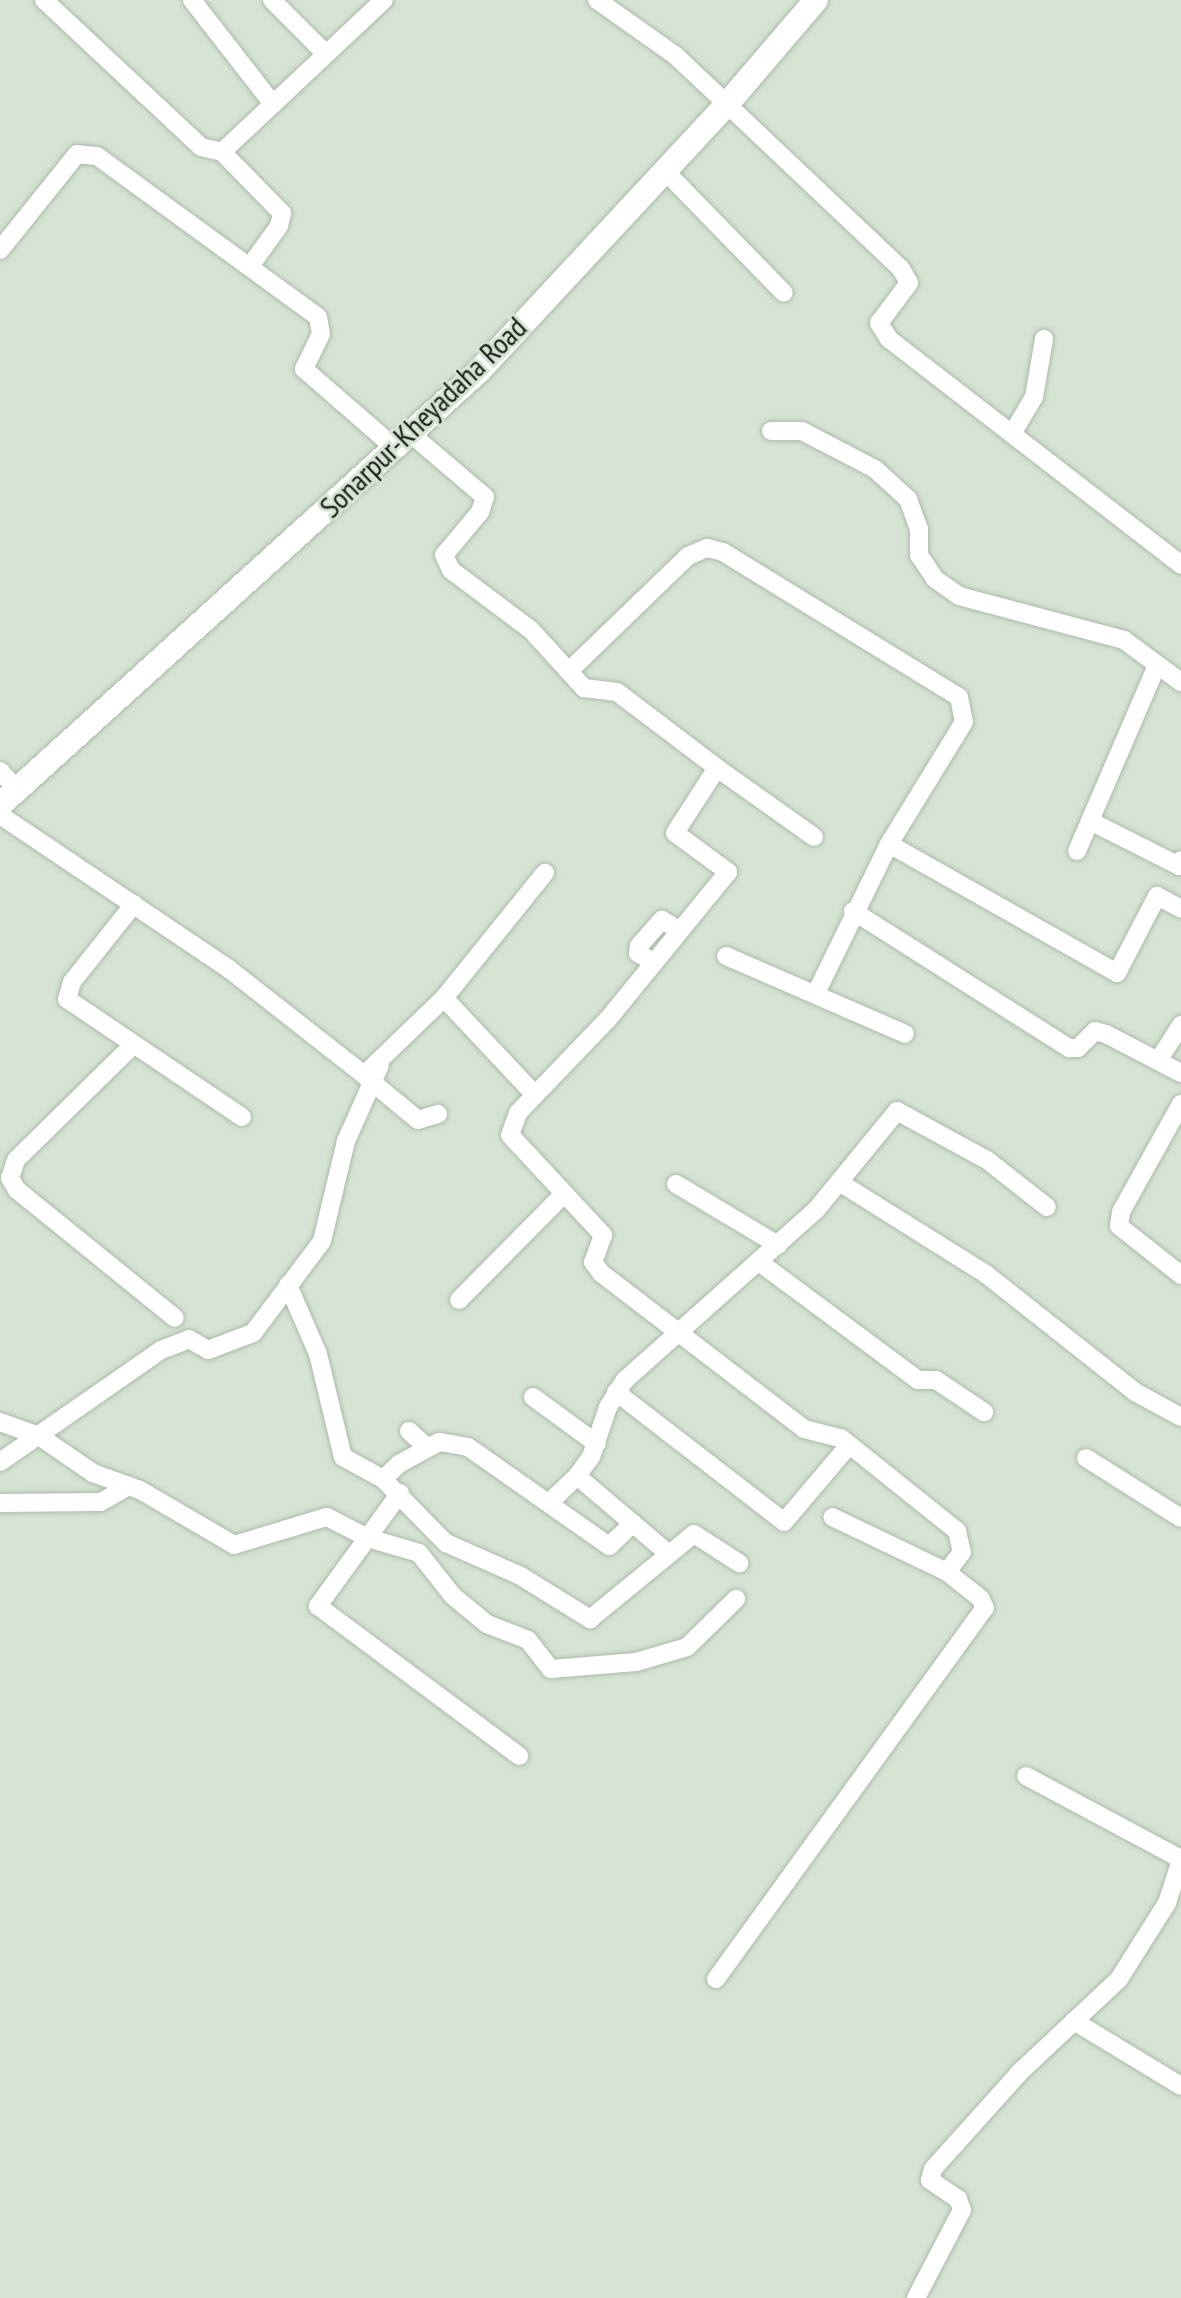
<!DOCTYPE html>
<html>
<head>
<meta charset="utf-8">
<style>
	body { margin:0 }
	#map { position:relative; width:1181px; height:2298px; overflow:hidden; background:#d5e4d3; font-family:"PT Sans Narrow",sans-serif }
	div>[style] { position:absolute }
	.roads { filter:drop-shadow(0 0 2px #acbaaa) drop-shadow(0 0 2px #acbaaa) }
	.street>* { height:18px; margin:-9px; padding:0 9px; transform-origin:9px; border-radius:9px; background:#fff }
	.secondary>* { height:24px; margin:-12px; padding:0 12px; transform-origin:12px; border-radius:12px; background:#fff }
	span { translate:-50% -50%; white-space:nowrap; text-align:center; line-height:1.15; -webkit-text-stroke:6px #d5e4d3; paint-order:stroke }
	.street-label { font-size:30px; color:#181d17 }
</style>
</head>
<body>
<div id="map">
	<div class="roads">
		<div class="street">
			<div style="left:44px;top:0;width:215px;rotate:43.1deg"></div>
			<div style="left:201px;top:147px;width:22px;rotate:13deg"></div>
			<div style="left:222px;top:152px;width:222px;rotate:-43.2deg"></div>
			<div style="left:192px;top:0;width:132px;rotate:52.1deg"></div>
			<div style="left:272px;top:0;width:75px;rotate:45deg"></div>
			<div style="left:597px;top:0;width:97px;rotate:35.3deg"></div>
			<div style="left:676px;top:56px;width:310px;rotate:43.4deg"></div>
			<div style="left:901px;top:269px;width:16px;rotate:60deg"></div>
			<div style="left:909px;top:283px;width:50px;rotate:126.9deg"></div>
			<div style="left:879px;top:323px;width:19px;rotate:58deg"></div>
			<div style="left:889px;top:339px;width:369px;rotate:37.7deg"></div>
			<div style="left:222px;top:152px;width:86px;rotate:45.5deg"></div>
			<div style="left:282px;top:213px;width:13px;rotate:103deg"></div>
			<div style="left:279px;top:226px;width:49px;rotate:125.9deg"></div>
			<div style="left:665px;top:171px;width:170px;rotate:45.7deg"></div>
			<div style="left:0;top:250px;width:123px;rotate:-51.3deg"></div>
			<div style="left:77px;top:154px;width:20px;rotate:6deg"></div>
			<div style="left:97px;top:156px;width:273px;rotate:36.1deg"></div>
			<div style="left:318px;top:317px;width:17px;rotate:80deg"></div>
			<div style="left:321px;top:334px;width:39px;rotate:116deg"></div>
			<div style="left:304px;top:369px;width:121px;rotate:41deg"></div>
			<div style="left:771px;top:431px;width:31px"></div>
			<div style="left:802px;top:431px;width:82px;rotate:27.5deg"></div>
			<div style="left:875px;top:469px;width:45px;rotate:42.3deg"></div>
			<div style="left:908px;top:499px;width:32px;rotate:70deg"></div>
			<div style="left:919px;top:529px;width:26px;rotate:90deg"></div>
			<div style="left:919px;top:555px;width:29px;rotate:56deg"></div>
			<div style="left:935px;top:579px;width:29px;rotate:35deg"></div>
			<div style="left:959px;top:596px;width:171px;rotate:14.9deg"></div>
			<div style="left:1124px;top:640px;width:71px;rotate:36.4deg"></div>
			<div style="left:411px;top:434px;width:97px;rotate:40.4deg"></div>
			<div style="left:485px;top:497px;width:16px;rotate:108deg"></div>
			<div style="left:480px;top:512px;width:56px;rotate:129.9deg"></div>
			<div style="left:444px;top:555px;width:17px;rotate:65deg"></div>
			<div style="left:451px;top:570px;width:100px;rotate:36.9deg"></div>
			<div style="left:531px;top:630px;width:79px;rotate:47.6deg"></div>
			<div style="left:584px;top:688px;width:33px;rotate:7deg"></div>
			<div style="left:617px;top:692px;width:126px;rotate:37.2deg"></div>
			<div style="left:717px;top:768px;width:77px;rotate:122.9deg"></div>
			<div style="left:675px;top:833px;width:66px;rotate:36.3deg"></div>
			<div style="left:728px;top:872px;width:190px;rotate:129.2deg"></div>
			<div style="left:608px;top:1019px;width:130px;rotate:133.8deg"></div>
			<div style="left:518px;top:1113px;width:23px;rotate:110deg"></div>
			<div style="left:510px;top:1135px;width:137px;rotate:47.1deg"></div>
			<div style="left:603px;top:1235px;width:29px;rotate:110deg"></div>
			<div style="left:593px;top:1262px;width:14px;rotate:54deg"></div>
			<div style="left:601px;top:1273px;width:256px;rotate:37.5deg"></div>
			<div style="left:804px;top:1429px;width:38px;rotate:14deg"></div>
			<div style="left:841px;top:1438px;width:149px;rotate:38.7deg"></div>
			<div style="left:957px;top:1531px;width:22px;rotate:77deg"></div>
			<div style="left:962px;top:1552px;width:25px;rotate:127deg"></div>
			<div style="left:1012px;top:434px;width:43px;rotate:-59.3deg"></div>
			<div style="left:1034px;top:397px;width:59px;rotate:-80.2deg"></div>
			<div style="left:569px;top:671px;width:165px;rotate:-44deg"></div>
			<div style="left:688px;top:556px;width:21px;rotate:-23deg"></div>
			<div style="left:707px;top:548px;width:16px;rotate:14deg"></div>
			<div style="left:723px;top:552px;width:277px;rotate:31.6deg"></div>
			<div style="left:959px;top:697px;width:25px;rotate:79deg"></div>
			<div style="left:964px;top:722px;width:143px;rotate:121.6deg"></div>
			<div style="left:889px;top:844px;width:164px;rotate:116.1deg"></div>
			<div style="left:717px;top:768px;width:119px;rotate:35.4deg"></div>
			<div style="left:0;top:771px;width:25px;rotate:47deg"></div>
			<div style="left:0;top:815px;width:276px;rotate:33.9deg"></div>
			<div style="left:229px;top:969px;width:172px;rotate:38.1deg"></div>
			<div style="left:364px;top:1075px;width:111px;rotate:-43.9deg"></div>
			<div style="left:444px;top:998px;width:161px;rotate:-51.1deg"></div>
			<div style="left:1090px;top:821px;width:100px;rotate:26.8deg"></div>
			<div style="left:1179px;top:866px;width:6px;rotate:-72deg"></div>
			<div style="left:889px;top:844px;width:262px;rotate:29.5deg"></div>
			<div style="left:1117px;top:973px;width:87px;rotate:-62.5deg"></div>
			<div style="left:1157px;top:896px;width:27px;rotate:28deg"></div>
			<div style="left:1077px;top:851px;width:199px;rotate:-66.7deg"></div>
			<div style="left:134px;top:904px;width:100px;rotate:128.5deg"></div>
			<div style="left:72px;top:982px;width:18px;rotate:106deg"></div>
			<div style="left:67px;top:999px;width:211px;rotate:34deg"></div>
			<div style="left:853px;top:911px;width:256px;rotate:32.4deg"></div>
			<div style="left:1069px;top:1048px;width:9px"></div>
			<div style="left:1078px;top:1048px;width:24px;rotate:-45deg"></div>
			<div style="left:1095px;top:1031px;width:11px;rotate:15deg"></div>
			<div style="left:1106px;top:1034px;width:85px;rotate:27.5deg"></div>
			<div style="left:726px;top:956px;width:195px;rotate:23.5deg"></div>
			<div style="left:654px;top:963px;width:19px;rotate:-148deg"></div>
			<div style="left:638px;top:953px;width:7px;rotate:-82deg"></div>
			<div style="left:639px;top:946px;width:35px;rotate:-49deg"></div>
			<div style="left:662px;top:920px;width:21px;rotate:31deg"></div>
			<div style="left:444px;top:998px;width:132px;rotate:46.8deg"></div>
			<div style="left:133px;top:1045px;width:164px;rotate:135.5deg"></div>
			<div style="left:16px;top:1160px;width:19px;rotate:108deg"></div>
			<div style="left:10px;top:1178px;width:14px;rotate:60deg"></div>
			<div style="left:17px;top:1190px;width:203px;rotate:39deg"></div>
			<div style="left:1158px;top:1061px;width:43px;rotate:-57.4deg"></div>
			<div style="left:366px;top:1077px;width:67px;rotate:39.6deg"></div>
			<div style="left:418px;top:1120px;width:21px;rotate:-17deg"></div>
			<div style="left:1181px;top:1104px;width:124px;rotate:119.1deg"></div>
			<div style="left:1121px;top:1212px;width:14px;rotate:98deg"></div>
			<div style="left:1119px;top:1226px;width:79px;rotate:38.3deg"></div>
			<div style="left:839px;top:1182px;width:175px;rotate:32.1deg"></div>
			<div style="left:987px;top:1275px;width:189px;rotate:38.3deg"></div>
			<div style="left:1135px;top:1392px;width:52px;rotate:28.5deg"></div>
			<div style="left:676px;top:1184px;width:119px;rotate:30.9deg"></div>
			<div style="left:759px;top:1262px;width:198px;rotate:36.6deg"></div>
			<div style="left:918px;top:1380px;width:18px"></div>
			<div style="left:936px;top:1380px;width:58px;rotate:33.7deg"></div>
			<div style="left:288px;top:1285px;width:75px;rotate:66.5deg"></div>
			<div style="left:318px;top:1354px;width:106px;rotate:76.4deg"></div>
			<div style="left:343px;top:1457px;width:46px;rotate:28.8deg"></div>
			<div style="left:459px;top:1300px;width:149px;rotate:-45.3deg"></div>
			<div style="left:616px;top:1392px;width:212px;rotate:37.7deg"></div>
			<div style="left:784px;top:1522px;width:101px;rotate:-49.8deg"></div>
			<div style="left:533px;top:1397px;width:79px;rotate:36.3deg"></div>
			<div style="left:0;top:1422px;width:41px;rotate:19.7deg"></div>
			<div style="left:39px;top:1436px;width:65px;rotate:34.4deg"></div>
			<div style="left:93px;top:1473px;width:50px;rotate:19.9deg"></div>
			<div style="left:140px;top:1490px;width:109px;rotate:30.3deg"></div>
			<div style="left:234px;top:1545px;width:97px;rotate:-16.8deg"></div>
			<div style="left:327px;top:1517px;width:46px;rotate:27.1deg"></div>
			<div style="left:368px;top:1538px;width:53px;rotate:16.4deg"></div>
			<div style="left:419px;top:1553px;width:55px;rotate:51.7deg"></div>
			<div style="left:453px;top:1596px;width:44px;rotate:39.5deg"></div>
			<div style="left:487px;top:1624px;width:44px;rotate:21.3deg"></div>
			<div style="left:528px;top:1640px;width:37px;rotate:52deg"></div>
			<div style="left:551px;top:1669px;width:85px;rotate:-4.7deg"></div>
			<div style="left:636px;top:1662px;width:53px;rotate:-16.4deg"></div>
			<div style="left:687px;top:1647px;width:69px;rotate:-44.4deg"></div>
			<div style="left:409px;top:1431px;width:25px;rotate:42deg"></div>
			<div style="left:1086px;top:1458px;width:112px;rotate:32.3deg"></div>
			<div style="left:0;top:1462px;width:196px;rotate:-34.8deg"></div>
			<div style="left:161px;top:1350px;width:30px;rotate:-21deg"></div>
			<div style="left:189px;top:1339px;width:22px;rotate:30deg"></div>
			<div style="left:208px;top:1350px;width:48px;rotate:-20.7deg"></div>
			<div style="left:253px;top:1333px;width:115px;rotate:-53.1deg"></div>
			<div style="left:322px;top:1241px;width:103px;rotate:-76.5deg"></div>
			<div style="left:346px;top:1141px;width:83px;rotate:-65.9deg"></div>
			<div style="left:577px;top:1476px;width:24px;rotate:-54deg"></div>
			<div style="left:591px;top:1457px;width:53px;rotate:-71.2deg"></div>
			<div style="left:608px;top:1407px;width:32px;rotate:-58deg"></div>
			<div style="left:625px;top:1380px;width:256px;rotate:-41.7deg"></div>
			<div style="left:816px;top:1210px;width:128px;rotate:-50.7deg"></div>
			<div style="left:897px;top:1111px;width:102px;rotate:28.6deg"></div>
			<div style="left:987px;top:1160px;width:76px;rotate:38.1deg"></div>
			<div style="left:400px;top:1493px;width:140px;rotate:126deg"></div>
			<div style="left:318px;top:1606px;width:251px;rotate:36.7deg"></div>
			<div style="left:0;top:1503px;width:101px;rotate:-0.6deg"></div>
			<div style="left:101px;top:1502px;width:32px;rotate:-30deg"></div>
			<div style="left:549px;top:1503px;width:39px;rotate:-44deg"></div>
			<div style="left:577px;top:1476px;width:121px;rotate:40.3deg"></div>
			<div style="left:633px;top:1523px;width:33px;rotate:136deg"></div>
			<div style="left:609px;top:1546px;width:172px;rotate:-144.9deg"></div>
			<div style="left:468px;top:1447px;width:29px;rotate:-170deg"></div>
			<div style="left:439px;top:1442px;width:46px;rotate:151.2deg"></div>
			<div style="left:399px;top:1464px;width:22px;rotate:137deg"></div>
			<div style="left:383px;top:1479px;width:90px;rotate:45.5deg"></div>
			<div style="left:446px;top:1543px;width:80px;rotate:23.7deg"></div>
			<div style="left:519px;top:1575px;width:84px;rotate:31.8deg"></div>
			<div style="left:590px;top:1619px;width:134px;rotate:-39.3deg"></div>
			<div style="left:694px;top:1534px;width:54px;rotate:32.8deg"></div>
			<div style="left:1026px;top:1776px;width:176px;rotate:28.2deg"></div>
			<div style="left:716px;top:1979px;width:458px;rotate:-54.1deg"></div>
			<div style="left:985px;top:1608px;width:11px;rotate:-117deg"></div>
			<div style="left:980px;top:1598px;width:42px;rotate:-141.8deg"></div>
			<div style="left:947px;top:1572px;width:127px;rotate:-154.4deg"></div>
			<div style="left:1074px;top:2021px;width:125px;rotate:31.3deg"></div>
			<div style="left:916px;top:2298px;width:99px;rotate:-62.4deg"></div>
			<div style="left:962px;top:2210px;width:12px;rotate:-110deg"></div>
			<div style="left:958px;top:2199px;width:34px;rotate:-146deg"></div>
			<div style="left:930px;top:2180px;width:11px;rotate:-75deg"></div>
			<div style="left:933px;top:2169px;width:129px;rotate:-48.1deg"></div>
			<div style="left:1019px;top:2073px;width:137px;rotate:-43.2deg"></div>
			<div style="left:1119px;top:1979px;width:90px;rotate:-57.7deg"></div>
			<div style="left:1167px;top:1903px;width:45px;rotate:-72deg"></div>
		</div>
		<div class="secondary">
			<div style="left:0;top:805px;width:646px;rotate:-42.18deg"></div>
			<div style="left:479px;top:371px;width:366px;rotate:-47.1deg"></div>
			<div style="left:728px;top:103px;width:135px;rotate:-49.5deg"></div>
		</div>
	</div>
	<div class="street-label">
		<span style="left:423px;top:417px;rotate:-44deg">Sonarpur-Kheyadaha Road</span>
	</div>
</div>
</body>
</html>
